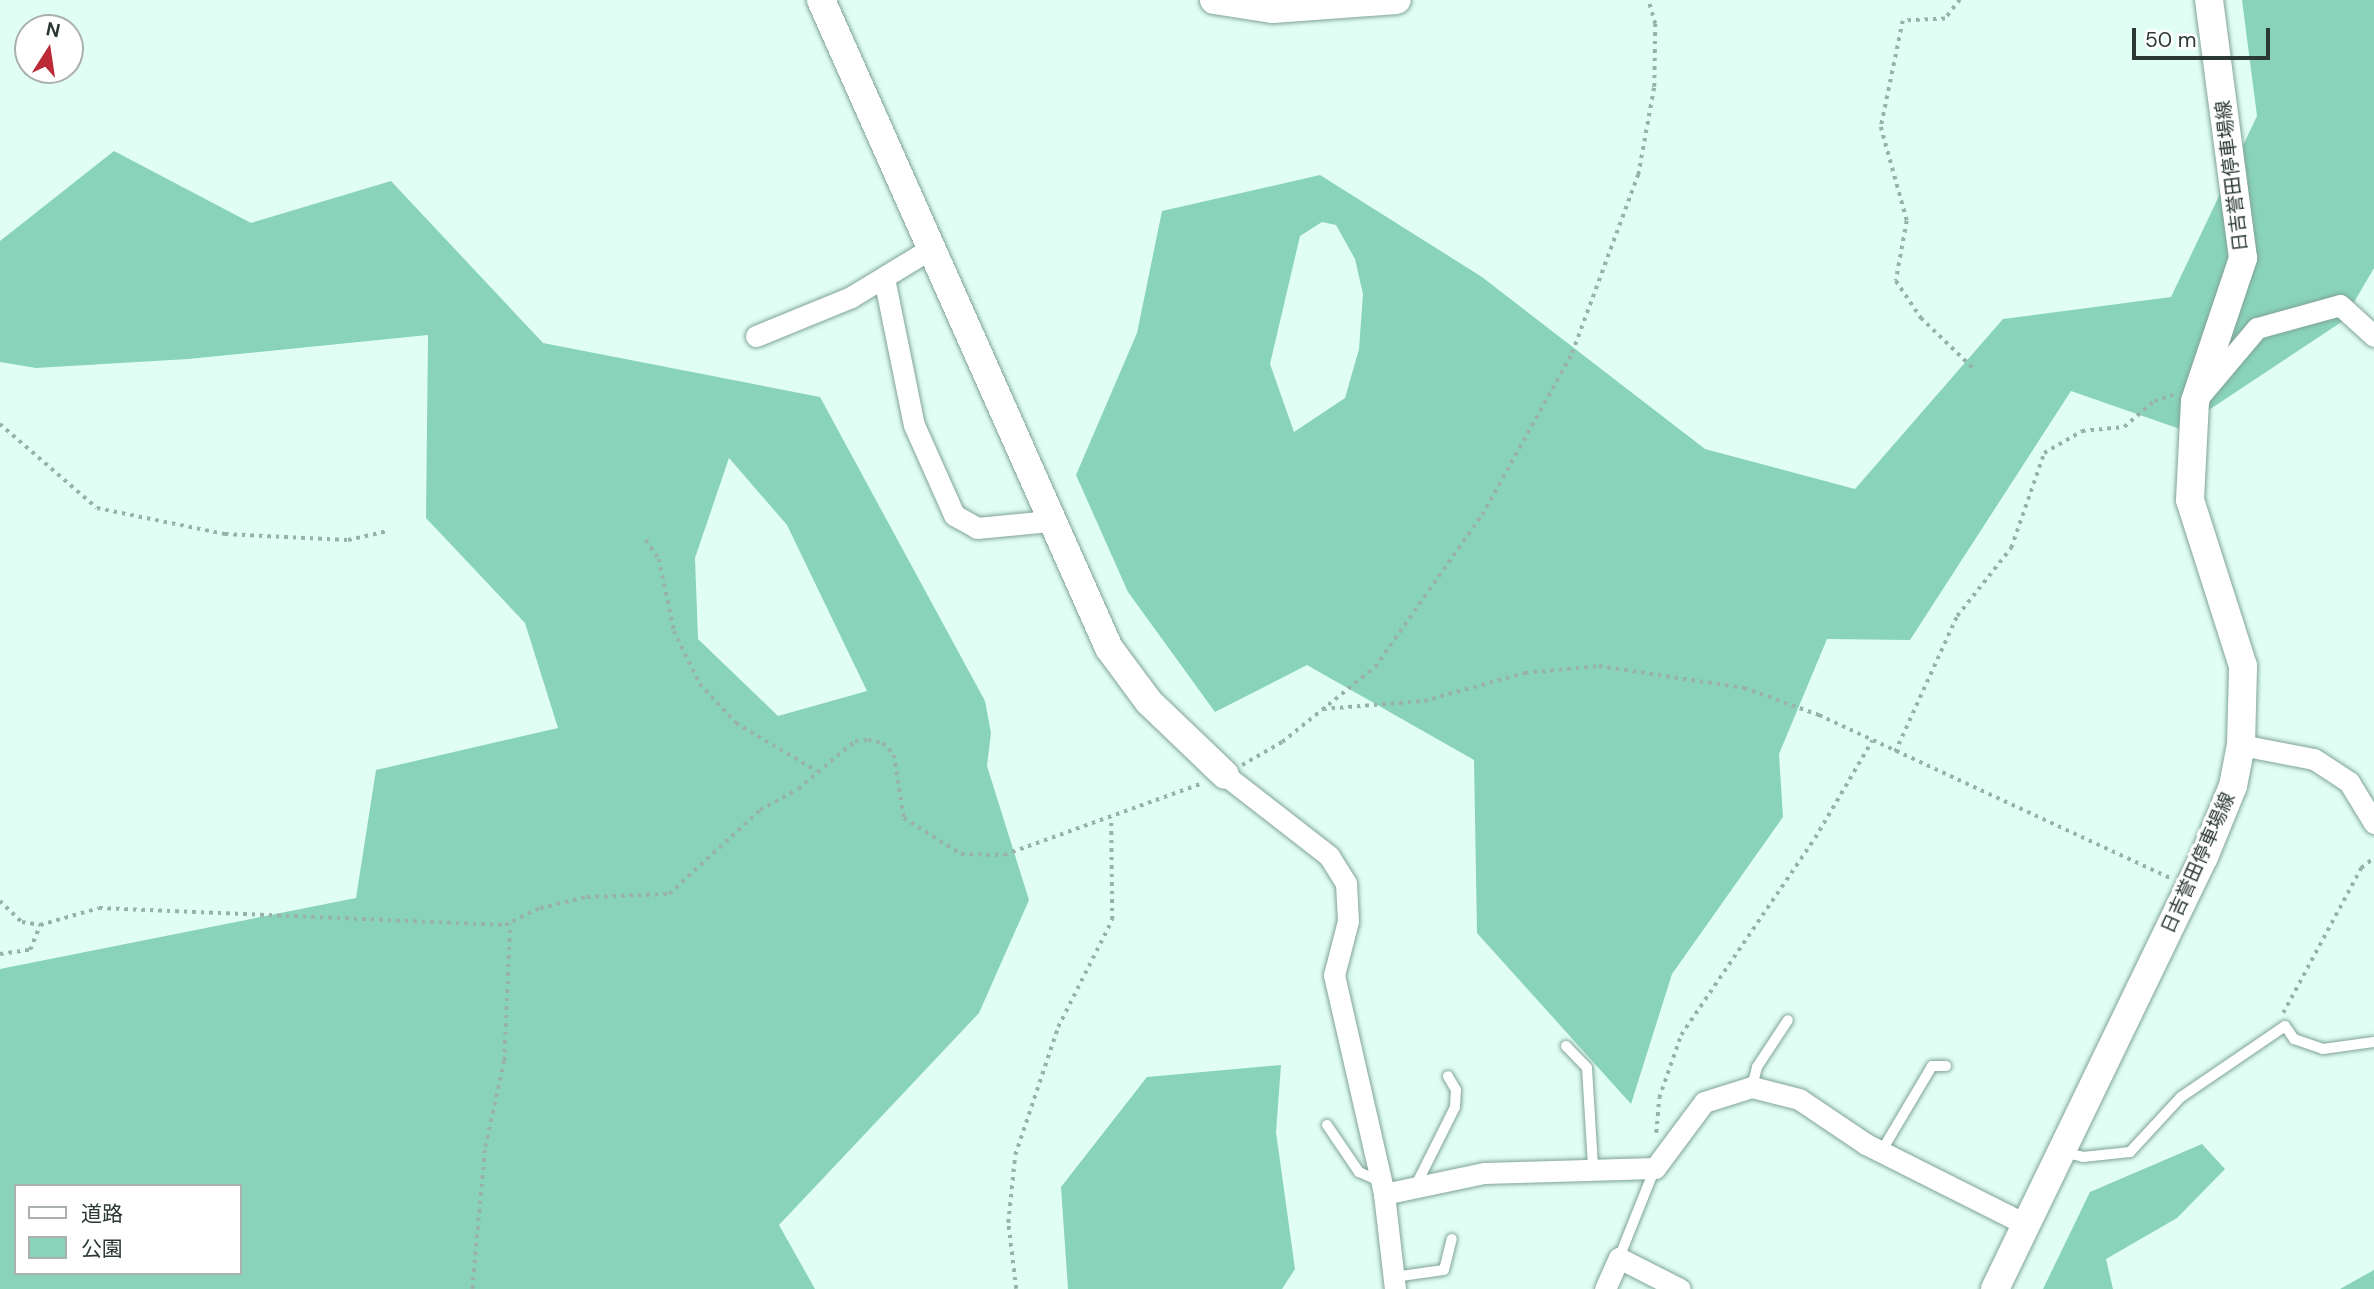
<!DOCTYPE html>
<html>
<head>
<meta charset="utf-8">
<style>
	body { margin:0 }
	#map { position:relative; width:2374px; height:1289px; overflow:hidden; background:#e0fef3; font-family:"DM Sans","Noto Sans JP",sans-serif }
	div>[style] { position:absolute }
	.green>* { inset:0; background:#89d3bb }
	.path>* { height:3.5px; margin-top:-1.75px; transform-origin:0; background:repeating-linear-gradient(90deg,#99b2a9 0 3.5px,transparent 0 8.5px) }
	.roads { filter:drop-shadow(0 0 2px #80a397) drop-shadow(0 0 2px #80a397) }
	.lane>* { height:10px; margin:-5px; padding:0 5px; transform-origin:5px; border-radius:5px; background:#fff }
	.street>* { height:21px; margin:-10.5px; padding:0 10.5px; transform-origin:10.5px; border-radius:10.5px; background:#fff }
	.secondary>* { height:28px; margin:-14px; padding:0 14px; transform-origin:14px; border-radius:14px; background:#fff }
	span { translate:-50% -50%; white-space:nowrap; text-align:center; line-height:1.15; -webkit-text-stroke:6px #fff; paint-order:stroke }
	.street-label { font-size:19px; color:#2a3934 }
	.legend { position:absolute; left:14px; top:1184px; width:228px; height:91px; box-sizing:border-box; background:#fff; border:2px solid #aab0ae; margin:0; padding:9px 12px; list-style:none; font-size:21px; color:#2a3934 }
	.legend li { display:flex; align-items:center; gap:14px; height:35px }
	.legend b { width:35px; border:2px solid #aab0ae }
	.north { position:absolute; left:14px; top:14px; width:70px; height:70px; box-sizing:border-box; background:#fff; border:2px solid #aab0ae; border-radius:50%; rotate:12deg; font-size:19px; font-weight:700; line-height:28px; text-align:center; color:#2a3934 }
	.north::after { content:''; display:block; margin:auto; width:24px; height:32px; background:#bb2a36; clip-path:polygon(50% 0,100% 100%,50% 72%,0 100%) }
	.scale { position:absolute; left:2132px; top:28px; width:138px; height:32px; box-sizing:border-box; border:4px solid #2a3934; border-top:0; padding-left:9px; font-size:21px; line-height:24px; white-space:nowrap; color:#2a3934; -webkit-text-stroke:5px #fff; paint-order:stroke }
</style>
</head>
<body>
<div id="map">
	<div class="green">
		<div style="clip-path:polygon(evenodd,2242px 0,2374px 0,2374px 268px,2343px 321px,2180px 429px,2071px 391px,1910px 640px,1827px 639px,1779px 754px,1783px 817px,1672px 974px,1631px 1104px,1477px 933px,1474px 760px,1307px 665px,1215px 712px,1128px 592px,1076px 475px,1137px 333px,1162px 211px,1320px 175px,1482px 277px,1705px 449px,1855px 489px,2003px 319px,2171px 297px,2257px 116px,2242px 0,1322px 222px,1336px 225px,1355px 259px,1363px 294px,1359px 349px,1345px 398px,1294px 432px,1270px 364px,1300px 236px,1322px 222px)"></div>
		<div style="clip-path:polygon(evenodd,114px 151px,251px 223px,391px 181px,543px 343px,820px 397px,985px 701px,991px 733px,987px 766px,1029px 900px,979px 1013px,779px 1225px,815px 1289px,0 1289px,0 969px,356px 898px,376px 770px,558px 728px,525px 623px,426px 518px,428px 335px,188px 359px,36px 368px,0 362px,0 241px,114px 151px,729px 458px,787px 525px,867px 691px,778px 716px,698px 639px,695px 558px,729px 458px,114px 151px,16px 1186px,240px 1186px,240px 1273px,16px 1273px,16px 1186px)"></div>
		<div style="clip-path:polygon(1281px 1065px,1276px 1132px,1295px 1269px,1282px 1289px,1068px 1289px,1061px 1187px,1147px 1077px)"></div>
		<div style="clip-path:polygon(2202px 1144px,2225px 1169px,2177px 1218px,2106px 1259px,2113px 1289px,2043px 1289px,2090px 1192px)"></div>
		<div style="clip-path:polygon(2374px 1270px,2374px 1289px,2340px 1289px)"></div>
	</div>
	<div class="path">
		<div style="left:1960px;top:0;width:24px;rotate:128deg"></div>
		<div style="left:1945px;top:19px;width:42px;rotate:177.3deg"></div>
		<div style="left:1903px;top:21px;width:108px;rotate:101.7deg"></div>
		<div style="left:1881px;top:127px;width:98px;rotate:74.5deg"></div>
		<div style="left:1907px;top:221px;width:61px;rotate:100.4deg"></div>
		<div style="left:1896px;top:281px;width:45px;rotate:56deg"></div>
		<div style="left:1921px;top:318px;width:74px;rotate:43.9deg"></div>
		<div style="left:0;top:424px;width:128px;rotate:40.9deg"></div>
		<div style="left:97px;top:508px;width:131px;rotate:11.5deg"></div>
		<div style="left:225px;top:534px;width:123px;rotate:2.8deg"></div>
		<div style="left:348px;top:540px;width:41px;rotate:-12.7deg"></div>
		<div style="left:646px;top:540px;width:23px;rotate:56deg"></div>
		<div style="left:659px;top:559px;width:74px;rotate:78.2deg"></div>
		<div style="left:674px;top:631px;width:59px;rotate:63.9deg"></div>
		<div style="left:700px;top:684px;width:53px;rotate:47.3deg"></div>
		<div style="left:736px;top:723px;width:94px;rotate:30.7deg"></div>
		<div style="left:1323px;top:709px;width:101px;rotate:-4.5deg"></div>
		<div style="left:1424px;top:701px;width:105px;rotate:-15.5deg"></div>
		<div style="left:1525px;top:673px;width:74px;rotate:-5.4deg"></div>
		<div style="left:1599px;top:666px;width:147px;rotate:8.6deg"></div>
		<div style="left:1744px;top:688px;width:80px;rotate:19.8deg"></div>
		<div style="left:1819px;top:715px;width:387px;rotate:24.9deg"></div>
		<div style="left:1895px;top:752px;width:149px;rotate:-65.5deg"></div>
		<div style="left:1957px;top:616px;width:87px;rotate:-51.5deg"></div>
		<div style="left:2011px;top:548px;width:101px;rotate:-70.8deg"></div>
		<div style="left:2044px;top:453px;width:44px;rotate:-30.1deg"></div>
		<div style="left:2082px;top:431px;width:42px;rotate:-5.4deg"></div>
		<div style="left:2124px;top:427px;width:40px;rotate:-41deg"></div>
		<div style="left:2154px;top:401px;width:20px;rotate:-18deg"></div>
		<div style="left:1242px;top:765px;width:46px;rotate:-29.9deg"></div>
		<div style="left:1282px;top:742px;width:119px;rotate:-38.9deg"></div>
		<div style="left:1375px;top:667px;width:186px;rotate:-54.9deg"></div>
		<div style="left:1482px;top:515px;width:185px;rotate:-60.9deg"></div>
		<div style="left:1572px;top:353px;width:190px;rotate:-69.7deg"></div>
		<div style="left:1638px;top:175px;width:89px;rotate:-79.7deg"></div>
		<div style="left:1654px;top:87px;width:63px;rotate:-89.1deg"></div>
		<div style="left:1655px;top:24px;width:25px;rotate:-106deg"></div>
		<div style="left:0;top:901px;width:30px;rotate:44deg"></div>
		<div style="left:22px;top:922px;width:18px;rotate:9deg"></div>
		<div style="left:40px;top:925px;width:61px;rotate:-16.1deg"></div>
		<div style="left:99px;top:908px;width:406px;rotate:2.4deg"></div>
		<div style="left:505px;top:925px;width:39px;rotate:-26deg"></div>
		<div style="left:540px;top:908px;width:48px;rotate:-13.2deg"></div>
		<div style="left:587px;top:897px;width:82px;rotate:-2.1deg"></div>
		<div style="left:669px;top:894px;width:124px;rotate:-42.7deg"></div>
		<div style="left:760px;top:810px;width:43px;rotate:-28.9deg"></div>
		<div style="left:798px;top:789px;width:75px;rotate:-40.1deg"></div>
		<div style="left:855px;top:741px;width:13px;rotate:-4deg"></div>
		<div style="left:868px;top:740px;width:15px;rotate:11deg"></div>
		<div style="left:883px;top:743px;width:16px;rotate:47deg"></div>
		<div style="left:894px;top:755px;width:64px;rotate:81deg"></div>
		<div style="left:904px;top:818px;width:67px;rotate:32.3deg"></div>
		<div style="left:961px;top:854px;width:43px;rotate:1.3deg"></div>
		<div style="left:1004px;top:855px;width:212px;rotate:-19.9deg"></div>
		<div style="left:0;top:954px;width:30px;rotate:-8deg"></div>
		<div style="left:30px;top:950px;width:27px;rotate:-68deg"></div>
		<div style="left:2283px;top:1013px;width:165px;rotate:-61.7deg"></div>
		<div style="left:2361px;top:868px;width:16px;rotate:-38deg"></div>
		<div style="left:1656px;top:1133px;width:35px;rotate:-85deg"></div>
		<div style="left:1659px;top:1098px;width:67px;rotate:-70.8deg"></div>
		<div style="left:1681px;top:1035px;width:238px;rotate:-55.8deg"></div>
		<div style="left:1815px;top:838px;width:113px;rotate:-59.6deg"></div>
		<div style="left:472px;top:1289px;width:143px;rotate:-84.8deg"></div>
		<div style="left:485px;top:1147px;width:88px;rotate:-77.5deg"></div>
		<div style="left:504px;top:1061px;width:137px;rotate:-87.5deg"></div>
		<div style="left:1016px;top:1289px;width:66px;rotate:-96.9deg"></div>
		<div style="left:1008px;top:1223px;width:68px;rotate:-84.1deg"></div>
		<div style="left:1015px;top:1155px;width:135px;rotate:-71.4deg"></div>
		<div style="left:1058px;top:1027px;width:120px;rotate:-63.2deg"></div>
		<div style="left:1112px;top:920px;width:102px;rotate:-90.6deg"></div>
	</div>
	<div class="roads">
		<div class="lane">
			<div style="left:1566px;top:1046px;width:30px;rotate:46deg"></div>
			<div style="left:1587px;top:1068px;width:99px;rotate:86.5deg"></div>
			<div style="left:1752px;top:1087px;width:21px;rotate:-76deg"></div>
			<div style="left:1757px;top:1067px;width:56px;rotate:-56.6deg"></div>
			<div style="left:1327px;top:1125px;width:57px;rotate:55.8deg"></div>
			<div style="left:1359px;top:1172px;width:24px;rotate:24deg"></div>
			<div style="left:1881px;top:1152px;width:100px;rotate:-59.3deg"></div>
			<div style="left:1932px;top:1066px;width:14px"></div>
			<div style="left:2062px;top:1152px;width:22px;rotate:13deg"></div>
			<div style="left:2083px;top:1157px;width:47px;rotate:-6.1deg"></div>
			<div style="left:2130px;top:1152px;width:75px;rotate:-47.2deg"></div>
			<div style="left:2181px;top:1097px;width:126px;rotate:-34.3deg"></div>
			<div style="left:2285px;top:1026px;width:16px;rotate:55deg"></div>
			<div style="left:2294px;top:1039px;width:31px;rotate:19deg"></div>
			<div style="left:2323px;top:1049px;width:51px;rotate:-7.8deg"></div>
			<div style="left:1417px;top:1183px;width:85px;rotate:-63.4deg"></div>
			<div style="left:1455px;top:1107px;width:17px;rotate:-87deg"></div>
			<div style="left:1456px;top:1090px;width:16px;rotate:-120deg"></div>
			<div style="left:1619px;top:1258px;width:97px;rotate:-68.2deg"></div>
			<div style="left:1394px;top:1277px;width:50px;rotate:-8deg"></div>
			<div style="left:1444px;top:1270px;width:32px;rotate:-76deg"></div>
		</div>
		<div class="street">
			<div style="left:884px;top:278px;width:150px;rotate:78.5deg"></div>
			<div style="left:914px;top:425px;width:98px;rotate:66deg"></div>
			<div style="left:954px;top:515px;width:26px;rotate:29deg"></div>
			<div style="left:977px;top:528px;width:73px;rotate:-5.5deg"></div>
			<div style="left:756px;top:336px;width:103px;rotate:-22.3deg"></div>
			<div style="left:851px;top:297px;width:92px;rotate:-31.3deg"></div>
			<div style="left:2202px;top:393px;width:85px;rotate:-49.8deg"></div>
			<div style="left:2257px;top:328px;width:86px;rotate:-15.5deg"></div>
			<div style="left:2340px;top:305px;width:46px;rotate:42.4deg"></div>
			<div style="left:2241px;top:745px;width:74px;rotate:10.9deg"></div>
			<div style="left:2314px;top:759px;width:42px;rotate:33.3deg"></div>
			<div style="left:2349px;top:782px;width:48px;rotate:58.6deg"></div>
			<div style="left:1225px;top:775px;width:132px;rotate:37.9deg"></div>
			<div style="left:1329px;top:856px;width:32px;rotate:58deg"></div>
			<div style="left:1346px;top:883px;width:38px;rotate:87deg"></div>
			<div style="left:1348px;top:921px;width:56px;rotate:104.5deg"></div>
			<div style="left:1334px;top:975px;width:225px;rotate:77.1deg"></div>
			<div style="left:1384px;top:1194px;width:96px;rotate:83.4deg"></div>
			<div style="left:1384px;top:1194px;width:102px;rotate:-11.9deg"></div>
			<div style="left:1484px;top:1173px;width:171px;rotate:-1.7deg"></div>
			<div style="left:1655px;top:1168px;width:82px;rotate:-53.4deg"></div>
			<div style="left:1704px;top:1102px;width:50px;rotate:-17.4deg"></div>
			<div style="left:1752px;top:1087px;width:49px;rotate:14.3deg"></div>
			<div style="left:1799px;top:1099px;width:81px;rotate:33.9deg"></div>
			<div style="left:1866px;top:1144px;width:180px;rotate:26.7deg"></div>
			<div style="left:1605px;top:1289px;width:34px;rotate:-66deg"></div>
			<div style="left:1619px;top:1258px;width:68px;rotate:26.9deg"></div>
		</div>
		<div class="secondary">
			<div style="left:821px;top:0;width:709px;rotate:66.04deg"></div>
			<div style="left:1109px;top:648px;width:67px;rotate:53.5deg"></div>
			<div style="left:1149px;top:702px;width:105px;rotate:43.8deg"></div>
			<div style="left:1214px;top:0;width:60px;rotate:8.7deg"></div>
			<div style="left:1273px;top:9px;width:124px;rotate:-4.2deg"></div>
			<div style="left:1995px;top:1289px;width:480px;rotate:-64.2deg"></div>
			<div style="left:2204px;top:857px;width:77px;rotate:-67.8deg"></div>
			<div style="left:2233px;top:786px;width:42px;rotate:-79deg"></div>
			<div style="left:2241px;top:745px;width:79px;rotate:-88.5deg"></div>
			<div style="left:2243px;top:666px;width:174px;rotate:-107.7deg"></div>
			<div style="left:2190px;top:500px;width:99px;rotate:-87.1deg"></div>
			<div style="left:2195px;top:401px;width:151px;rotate:-71.4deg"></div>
			<div style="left:2243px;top:258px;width:260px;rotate:-97.5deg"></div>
		</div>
	</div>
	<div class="street-label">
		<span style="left:2232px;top:176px;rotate:-97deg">日吉誉田停車場線</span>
		<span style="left:2198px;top:863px;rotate:-66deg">日吉誉田停車場線</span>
	</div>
	<ul class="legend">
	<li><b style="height:9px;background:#fff"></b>道路</li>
	<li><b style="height:19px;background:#89d3bb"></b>公園</li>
	</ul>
	<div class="north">N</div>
	<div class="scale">50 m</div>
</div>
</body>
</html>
